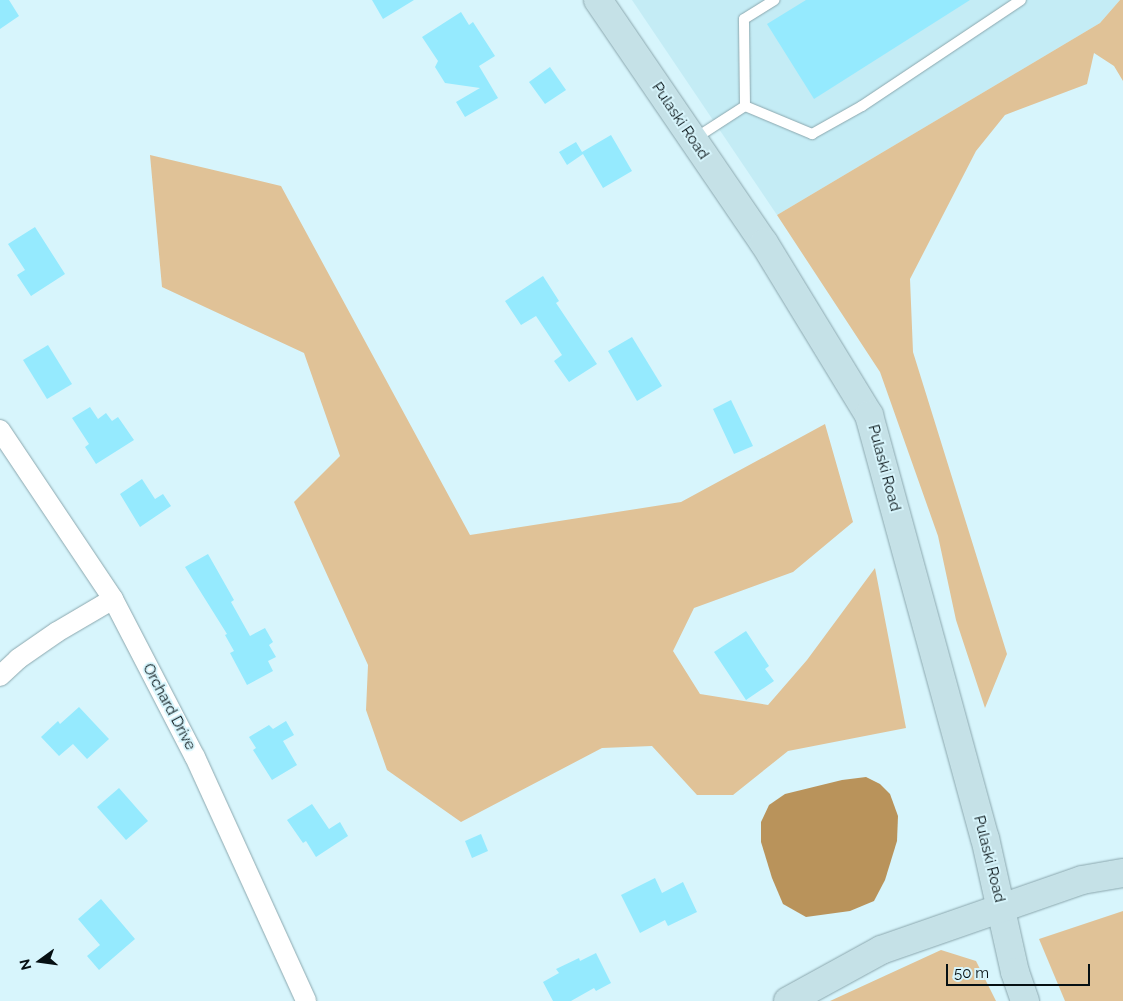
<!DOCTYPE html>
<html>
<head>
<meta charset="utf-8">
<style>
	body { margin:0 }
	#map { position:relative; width:1123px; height:1001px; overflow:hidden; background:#d7f5fc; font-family:Raleway,sans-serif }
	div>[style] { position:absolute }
	.built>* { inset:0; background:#c4ecf5 }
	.green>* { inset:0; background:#e0c297 }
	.water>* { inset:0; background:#b9935b }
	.building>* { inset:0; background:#95eafe }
	.roads { filter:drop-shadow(0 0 1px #8ba7ae) drop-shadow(0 0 1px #8ba7ae) }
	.service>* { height:10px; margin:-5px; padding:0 5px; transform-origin:5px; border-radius:5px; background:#fff }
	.minor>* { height:20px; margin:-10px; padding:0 10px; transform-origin:10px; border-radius:10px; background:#fff }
	.secondary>* { height:28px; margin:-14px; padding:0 14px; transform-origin:14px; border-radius:14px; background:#c5e1e7 }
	span { translate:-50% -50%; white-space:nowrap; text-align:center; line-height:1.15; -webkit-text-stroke:4px #d7f5fc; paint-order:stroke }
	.street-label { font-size:15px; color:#061013 }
	.north { position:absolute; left:15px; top:936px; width:50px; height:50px; -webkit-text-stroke:4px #d7f5fc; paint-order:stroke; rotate:256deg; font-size:14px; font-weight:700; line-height:20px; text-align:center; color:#061013 }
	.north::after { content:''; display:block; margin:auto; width:18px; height:22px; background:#061013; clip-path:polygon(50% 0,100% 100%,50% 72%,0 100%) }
	.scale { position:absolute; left:946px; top:964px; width:144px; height:22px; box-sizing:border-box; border:2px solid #061013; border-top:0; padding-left:6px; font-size:15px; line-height:18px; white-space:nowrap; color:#061013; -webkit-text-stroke:4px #d7f5fc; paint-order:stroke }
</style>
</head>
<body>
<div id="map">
	<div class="built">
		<div style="clip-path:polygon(632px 0,1120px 0,1100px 23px,777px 215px)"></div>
	</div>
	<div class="green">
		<div style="clip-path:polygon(1120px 0,1123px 0,1123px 81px,1114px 66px,1094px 53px,1087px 84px,1005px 115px,976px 151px,910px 279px,913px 352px,1007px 654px,985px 708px,956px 620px,938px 536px,880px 372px,777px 215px,1100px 23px)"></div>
		<div style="clip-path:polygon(150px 155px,281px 186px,470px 535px,681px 502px,825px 424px,853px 522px,793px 572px,694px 608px,673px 651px,700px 694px,768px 705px,807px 660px,875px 568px,906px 728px,788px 751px,733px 795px,697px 795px,652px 746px,602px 748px,461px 822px,387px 770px,366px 710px,368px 665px,294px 502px,340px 456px,304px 353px,162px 287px)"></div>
		<div style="clip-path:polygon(1123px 911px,1123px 1001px,1065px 1001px,1039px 939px)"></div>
		<div style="clip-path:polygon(941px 950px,976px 961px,996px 1001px,830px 1001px)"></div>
	</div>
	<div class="water">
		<div style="clip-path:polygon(866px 777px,880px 784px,890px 794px,898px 816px,897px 841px,885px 880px,874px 901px,850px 911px,806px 917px,783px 904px,772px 878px,761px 842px,761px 822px,769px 805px,785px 794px,842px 780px)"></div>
	</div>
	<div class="building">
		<div style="clip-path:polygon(0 0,9px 0,19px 16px,0 29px)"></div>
		<div style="clip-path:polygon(372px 0,414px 0,383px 19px)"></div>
		<div style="clip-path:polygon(806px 0,970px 0,814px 99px,767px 24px)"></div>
		<div style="clip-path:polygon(461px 12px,469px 25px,473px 22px,495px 56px,479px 66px,498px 98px,465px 117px,456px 102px,480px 88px,445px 83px,435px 67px,438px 61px,422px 37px)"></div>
		<div style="clip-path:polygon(550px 67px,566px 90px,545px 104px,529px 82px)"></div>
		<div style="clip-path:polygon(611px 135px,632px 171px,603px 188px,583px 154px,567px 165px,559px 152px,576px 142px,582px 152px)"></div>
		<div style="clip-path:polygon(35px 227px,65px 274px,31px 296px,17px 275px,25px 270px,8px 244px)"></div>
		<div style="clip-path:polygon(543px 276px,559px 301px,556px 303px,597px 364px,569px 382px,554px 361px,562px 355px,536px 316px,521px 325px,505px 301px)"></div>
		<div style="clip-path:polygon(632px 337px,662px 386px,637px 401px,608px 351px)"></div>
		<div style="clip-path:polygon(48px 345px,72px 384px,47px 399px,23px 360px)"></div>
		<div style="clip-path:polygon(731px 400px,753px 446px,734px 454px,713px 409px)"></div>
		<div style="clip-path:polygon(90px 407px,98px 419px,106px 413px,112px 421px,118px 417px,134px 440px,96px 464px,85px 447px,89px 444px,72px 418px)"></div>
		<div style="clip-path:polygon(142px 479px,155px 499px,163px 494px,171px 506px,140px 527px,120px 494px)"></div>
		<div style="clip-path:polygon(208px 554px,234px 600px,231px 602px,250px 636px,265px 628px,273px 642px,269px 645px,276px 657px,268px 661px,273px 671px,247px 685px,230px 653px,234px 651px,225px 635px,227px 634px,185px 567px)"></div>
		<div style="clip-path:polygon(746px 631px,769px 666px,765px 669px,774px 681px,746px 700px,714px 652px)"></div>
		<div style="clip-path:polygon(79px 707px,109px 739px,87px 759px,73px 744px,59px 756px,41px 737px,58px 721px,60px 724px)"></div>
		<div style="clip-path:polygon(286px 721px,294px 735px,283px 741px,297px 765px,272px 780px,253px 750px,256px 748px,249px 737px,269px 725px,273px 729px)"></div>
		<div style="clip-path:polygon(119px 788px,148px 821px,126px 840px,97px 807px)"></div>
		<div style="clip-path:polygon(312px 804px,329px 829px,340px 822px,348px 836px,316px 857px,306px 841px,303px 843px,287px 820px)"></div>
		<div style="clip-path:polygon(481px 834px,488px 851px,472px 858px,465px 841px)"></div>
		<div style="clip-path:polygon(655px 878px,662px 893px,683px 882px,697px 912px,668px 926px,665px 920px,640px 933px,621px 895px)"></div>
		<div style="clip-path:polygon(101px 899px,135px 939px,99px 970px,87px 956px,100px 945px,78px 919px)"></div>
		<div style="clip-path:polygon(596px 953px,611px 983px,596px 991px,594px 988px,571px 1001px,553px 1001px,543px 982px,559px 973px,556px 969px,579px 958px,580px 961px)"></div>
	</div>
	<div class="roads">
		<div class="service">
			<div style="left:745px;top:106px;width:87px;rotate:-90.7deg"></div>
			<div style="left:744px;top:19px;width:36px;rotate:-32deg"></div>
			<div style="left:694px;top:139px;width:61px;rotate:-32.9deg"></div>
			<div style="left:745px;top:106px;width:73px;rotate:22.7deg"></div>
			<div style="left:812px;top:134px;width:57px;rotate:-29.2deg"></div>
			<div style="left:862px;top:106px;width:191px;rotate:-33.7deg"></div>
		</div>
		<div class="minor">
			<div style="left:0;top:430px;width:203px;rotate:56.2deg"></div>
			<div style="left:113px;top:599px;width:178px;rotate:62.6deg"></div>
			<div style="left:195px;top:757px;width:268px;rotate:65.5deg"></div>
			<div style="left:0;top:676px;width:25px;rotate:-43deg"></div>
			<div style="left:18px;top:659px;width:47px;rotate:-34.7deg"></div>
			<div style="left:57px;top:632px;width:65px;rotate:-30.5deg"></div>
		</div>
		<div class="secondary">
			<div style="left:598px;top:0;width:294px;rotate:55.7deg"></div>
			<div style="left:764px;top:243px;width:202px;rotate:58.6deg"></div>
			<div style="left:869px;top:415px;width:439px;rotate:74.7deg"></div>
			<div style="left:985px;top:838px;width:137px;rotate:77.4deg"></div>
			<div style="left:1015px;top:972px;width:31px;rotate:71deg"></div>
			<div style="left:788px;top:1001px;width:106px;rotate:-28.7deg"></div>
			<div style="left:881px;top:950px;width:213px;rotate:-19.2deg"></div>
			<div style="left:1082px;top:880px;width:42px;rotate:-9.7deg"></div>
		</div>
	</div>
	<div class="street-label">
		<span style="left:680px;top:121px;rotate:56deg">Pulaski Road</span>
		<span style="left:884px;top:468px;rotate:75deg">Pulaski Road</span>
		<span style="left:169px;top:707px;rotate:62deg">Orchard Drive</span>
		<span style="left:989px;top:859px;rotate:76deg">Pulaski Road</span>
	</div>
	<div class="north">N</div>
	<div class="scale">50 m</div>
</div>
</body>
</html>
